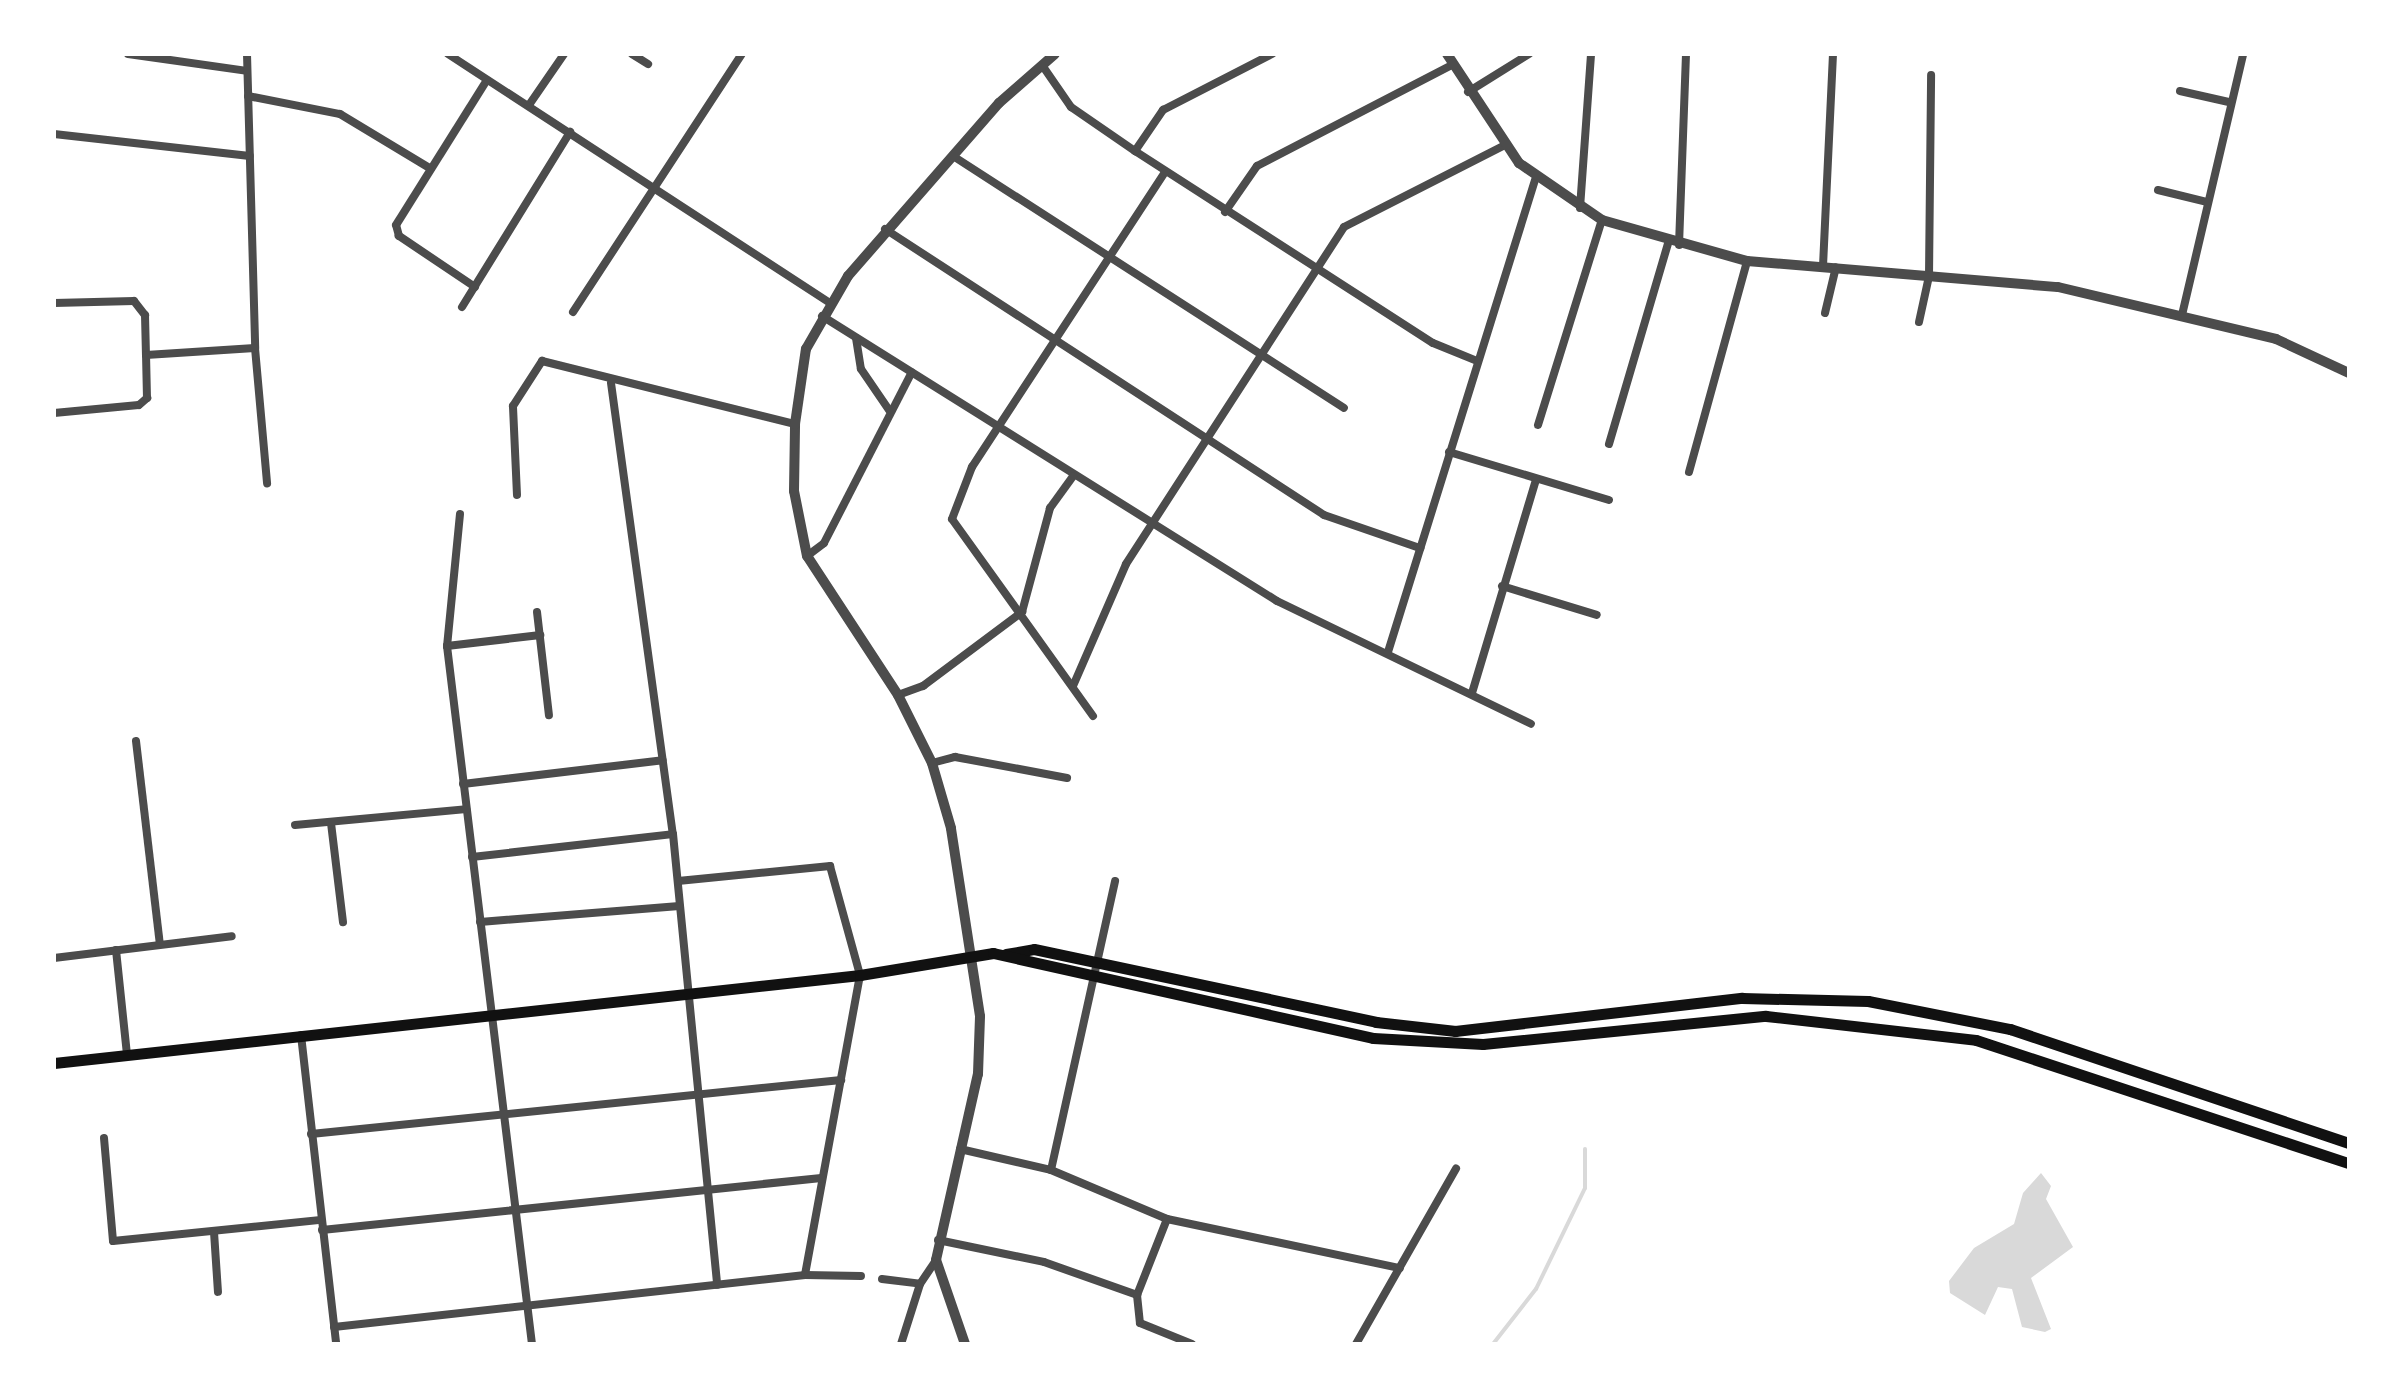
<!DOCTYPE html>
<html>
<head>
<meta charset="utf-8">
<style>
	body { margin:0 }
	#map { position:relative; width:2403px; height:1398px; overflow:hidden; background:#fff; font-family:"Zilla Slab",serif }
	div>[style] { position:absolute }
	.water>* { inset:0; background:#d9d9d9 }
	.stream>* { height:4px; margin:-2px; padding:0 2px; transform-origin:2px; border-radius:2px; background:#d9d9d9 }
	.minor>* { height:8px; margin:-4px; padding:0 4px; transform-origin:4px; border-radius:4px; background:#4c4c4c }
	.tertiary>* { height:10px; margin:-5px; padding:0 5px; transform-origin:5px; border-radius:5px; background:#4c4c4c }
	.secondary>* { height:11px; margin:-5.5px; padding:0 5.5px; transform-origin:5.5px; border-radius:5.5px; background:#111 }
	span { translate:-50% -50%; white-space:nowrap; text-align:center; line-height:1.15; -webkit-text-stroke:8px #fff; paint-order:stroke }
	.frame { position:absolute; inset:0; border:56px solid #fff; pointer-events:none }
</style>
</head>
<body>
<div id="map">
	<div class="water">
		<div style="clip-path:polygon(2041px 1173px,2051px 1186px,2046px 1199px,2073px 1247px,2031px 1278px,2051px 1329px,2045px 1332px,2022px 1327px,2012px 1289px,1998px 1287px,1985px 1315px,1950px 1293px,1949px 1281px,1974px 1248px,2014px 1224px,2023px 1193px)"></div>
	</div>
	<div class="stream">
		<div style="left:1493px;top:1344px;width:70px;rotate:-52deg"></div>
		<div style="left:1536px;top:1289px;width:112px;rotate:-64.1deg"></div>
		<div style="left:1585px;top:1188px;width:39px;rotate:-90deg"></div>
	</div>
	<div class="minor">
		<div style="left:128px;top:54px;width:120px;rotate:8.1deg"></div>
		<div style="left:247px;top:54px;width:294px;rotate:88.4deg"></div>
		<div style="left:255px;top:348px;width:136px;rotate:84.9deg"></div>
		<div style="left:448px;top:54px;width:456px;rotate:33.1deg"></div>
		<div style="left:632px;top:54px;width:19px;rotate:32deg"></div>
		<div style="left:1042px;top:65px;width:51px;rotate:55.4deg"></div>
		<div style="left:1071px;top:107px;width:78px;rotate:34.5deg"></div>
		<div style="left:1135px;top:151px;width:354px;rotate:32.8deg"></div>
		<div style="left:1433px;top:343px;width:48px;rotate:22.2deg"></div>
		<div style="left:2180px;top:91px;width:50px;rotate:12.7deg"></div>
		<div style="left:1468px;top:92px;width:72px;rotate:-31.9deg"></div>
		<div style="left:248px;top:96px;width:94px;rotate:11.1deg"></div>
		<div style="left:340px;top:114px;width:106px;rotate:31.1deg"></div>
		<div style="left:529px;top:105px;width:62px;rotate:-55.5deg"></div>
		<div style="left:54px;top:134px;width:197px;rotate:6.4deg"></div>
		<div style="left:1135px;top:151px;width:50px;rotate:-55.7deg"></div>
		<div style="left:1163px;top:110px;width:123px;rotate:-27.2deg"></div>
		<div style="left:953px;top:156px;width:465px;rotate:32.8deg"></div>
		<div style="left:2158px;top:190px;width:50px;rotate:13.8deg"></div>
		<div style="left:1580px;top:208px;width:154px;rotate:-85.9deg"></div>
		<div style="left:1225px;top:212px;width:56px;rotate:-55.2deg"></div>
		<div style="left:1257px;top:166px;width:220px;rotate:-27.4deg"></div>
		<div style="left:885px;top:229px;width:524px;rotate:33.08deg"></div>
		<div style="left:1324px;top:515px;width:102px;rotate:19deg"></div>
		<div style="left:1679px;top:245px;width:191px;rotate:-87.9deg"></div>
		<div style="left:1823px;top:266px;width:212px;rotate:-87.3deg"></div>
		<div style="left:475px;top:287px;width:92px;rotate:-146.1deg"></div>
		<div style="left:399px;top:236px;width:11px;rotate:-105deg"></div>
		<div style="left:396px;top:225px;width:171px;rotate:-57.9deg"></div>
		<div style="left:54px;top:303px;width:80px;rotate:-1.4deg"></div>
		<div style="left:134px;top:301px;width:18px;rotate:52deg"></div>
		<div style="left:145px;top:315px;width:40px;rotate:88.6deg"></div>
		<div style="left:146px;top:355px;width:109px;rotate:-3.7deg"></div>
		<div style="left:462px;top:307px;width:206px;rotate:-58.3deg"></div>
		<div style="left:573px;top:312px;width:308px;rotate:-56.8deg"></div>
		<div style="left:1825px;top:313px;width:47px;rotate:-76.6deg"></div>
		<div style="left:2182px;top:315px;width:268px;rotate:-76.8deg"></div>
		<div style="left:822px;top:316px;width:537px;rotate:32.06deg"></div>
		<div style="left:1277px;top:601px;width:282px;rotate:25.8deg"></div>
		<div style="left:1919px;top:322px;width:47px;rotate:-77.7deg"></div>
		<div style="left:1929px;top:276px;width:201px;rotate:-89.4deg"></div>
		<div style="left:856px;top:338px;width:31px;rotate:81deg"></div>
		<div style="left:861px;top:369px;width:50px;rotate:55.7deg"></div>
		<div style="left:611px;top:383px;width:455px;rotate:82.2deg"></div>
		<div style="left:673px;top:834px;width:453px;rotate:84.4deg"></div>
		<div style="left:54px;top:413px;width:85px;rotate:-5.4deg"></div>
		<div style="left:139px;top:405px;width:11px;rotate:-41deg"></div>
		<div style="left:147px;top:398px;width:43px;rotate:-91.3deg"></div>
		<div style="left:1538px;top:425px;width:215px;rotate:-72.7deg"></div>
		<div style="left:1609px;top:444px;width:209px;rotate:-73.6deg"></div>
		<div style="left:1449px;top:452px;width:167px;rotate:16.7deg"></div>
		<div style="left:1689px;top:472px;width:219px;rotate:-74.6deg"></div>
		<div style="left:517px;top:495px;width:89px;rotate:-92.6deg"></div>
		<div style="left:513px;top:406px;width:54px;rotate:-57.2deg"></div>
		<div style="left:542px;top:361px;width:261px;rotate:14deg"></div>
		<div style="left:460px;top:514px;width:133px;rotate:95.6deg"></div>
		<div style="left:447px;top:646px;width:703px;rotate:83.06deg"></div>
		<div style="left:807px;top:556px;width:21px;rotate:-37deg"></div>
		<div style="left:824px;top:543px;width:192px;rotate:-62.8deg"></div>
		<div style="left:1502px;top:586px;width:99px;rotate:17deg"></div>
		<div style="left:537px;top:612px;width:104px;rotate:83.4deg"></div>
		<div style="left:447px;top:646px;width:94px;rotate:-6.7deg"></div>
		<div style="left:1388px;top:652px;width:495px;rotate:-72.7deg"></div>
		<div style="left:1073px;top:686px;width:133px;rotate:-66.5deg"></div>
		<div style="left:1126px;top:564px;width:401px;rotate:-57.1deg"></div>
		<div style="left:1344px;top:227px;width:178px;rotate:-27deg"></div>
		<div style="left:1472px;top:693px;width:222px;rotate:-73.3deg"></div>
		<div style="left:898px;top:695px;width:27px;rotate:-20deg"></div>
		<div style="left:923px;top:686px;width:124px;rotate:-36.8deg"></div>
		<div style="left:1022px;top:612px;width:108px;rotate:-74.9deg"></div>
		<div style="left:1050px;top:508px;width:39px;rotate:-54deg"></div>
		<div style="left:1093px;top:716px;width:242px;rotate:-125.6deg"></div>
		<div style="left:952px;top:519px;width:56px;rotate:-69deg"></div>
		<div style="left:972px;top:467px;width:353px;rotate:-56.8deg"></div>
		<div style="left:136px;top:741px;width:204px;rotate:83.3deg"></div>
		<div style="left:932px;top:763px;width:24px;rotate:-15deg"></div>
		<div style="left:955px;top:757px;width:114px;rotate:10.6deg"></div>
		<div style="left:463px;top:784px;width:201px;rotate:-6.8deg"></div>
		<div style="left:331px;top:823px;width:100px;rotate:83.1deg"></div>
		<div style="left:295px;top:825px;width:172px;rotate:-5.3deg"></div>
		<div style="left:472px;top:857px;width:202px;rotate:-6.5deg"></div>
		<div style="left:678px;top:881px;width:153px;rotate:-5.6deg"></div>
		<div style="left:830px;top:866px;width:113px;rotate:74.6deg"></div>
		<div style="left:860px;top:975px;width:305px;rotate:100.4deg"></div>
		<div style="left:480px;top:922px;width:200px;rotate:-4.6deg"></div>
		<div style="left:116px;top:950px;width:106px;rotate:84deg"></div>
		<div style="left:54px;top:958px;width:179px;rotate:-7deg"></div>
		<div style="left:301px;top:1035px;width:311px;rotate:83.5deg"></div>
		<div style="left:311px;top:1134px;width:533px;rotate:-5.82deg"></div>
		<div style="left:104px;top:1138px;width:103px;rotate:85deg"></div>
		<div style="left:113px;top:1241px;width:209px;rotate:-5.8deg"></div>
		<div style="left:960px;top:1149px;width:93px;rotate:13deg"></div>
		<div style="left:1051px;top:1170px;width:126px;rotate:22.9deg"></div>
		<div style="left:1167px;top:1219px;width:238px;rotate:11.9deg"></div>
		<div style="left:1051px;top:1170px;width:296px;rotate:-77.5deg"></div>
		<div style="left:1167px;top:1219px;width:82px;rotate:111.5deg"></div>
		<div style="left:1137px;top:1295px;width:28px;rotate:84deg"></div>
		<div style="left:1140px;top:1323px;width:56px;rotate:22deg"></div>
		<div style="left:322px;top:1230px;width:502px;rotate:-5.95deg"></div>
		<div style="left:214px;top:1232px;width:60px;rotate:86.2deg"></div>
		<div style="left:938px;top:1240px;width:108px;rotate:11.7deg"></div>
		<div style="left:1044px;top:1262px;width:99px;rotate:19.5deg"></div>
		<div style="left:882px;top:1279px;width:38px;rotate:7deg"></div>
		<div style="left:334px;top:1327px;width:474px;rotate:-6.3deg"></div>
		<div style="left:805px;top:1275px;width:56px;rotate:1deg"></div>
		<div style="left:901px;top:1344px;width:63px;rotate:-72.4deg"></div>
		<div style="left:920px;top:1284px;width:29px;rotate:-56deg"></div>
		<div style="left:1356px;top:1344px;width:202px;rotate:-60.3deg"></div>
	</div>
	<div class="tertiary">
		<div style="left:1447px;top:54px;width:131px;rotate:56.6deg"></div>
		<div style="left:1519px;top:163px;width:101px;rotate:34.5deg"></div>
		<div style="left:1602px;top:220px;width:151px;rotate:15.8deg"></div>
		<div style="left:1747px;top:261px;width:312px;rotate:4.8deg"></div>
		<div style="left:2058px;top:287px;width:224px;rotate:13.4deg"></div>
		<div style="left:2276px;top:339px;width:81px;rotate:25deg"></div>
		<div style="left:965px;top:1344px;width:89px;rotate:-109deg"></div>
		<div style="left:936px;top:1260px;width:191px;rotate:-77.3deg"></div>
		<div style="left:978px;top:1074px;width:58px;rotate:-88deg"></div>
		<div style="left:980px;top:1016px;width:190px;rotate:-98.8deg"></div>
		<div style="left:951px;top:828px;width:68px;rotate:-106.3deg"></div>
		<div style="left:932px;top:763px;width:76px;rotate:-116.6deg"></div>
		<div style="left:898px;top:695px;width:166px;rotate:-123.2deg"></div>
		<div style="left:807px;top:556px;width:66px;rotate:-101.3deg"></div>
		<div style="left:794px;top:491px;width:67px;rotate:-89.1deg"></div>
		<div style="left:795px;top:424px;width:76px;rotate:-81.7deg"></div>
		<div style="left:806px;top:349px;width:84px;rotate:-60.1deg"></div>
		<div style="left:848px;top:276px;width:230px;rotate:-48.9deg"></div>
		<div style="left:999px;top:103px;width:74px;rotate:-41.2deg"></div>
	</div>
	<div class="secondary">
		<div style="left:1006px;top:954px;width:28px;rotate:-10deg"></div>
		<div style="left:1034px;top:949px;width:350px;rotate:12deg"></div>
		<div style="left:1376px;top:1022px;width:80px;rotate:6.5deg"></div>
		<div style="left:1455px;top:1031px;width:289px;rotate:-6.6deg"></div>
		<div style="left:1742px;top:998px;width:126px;rotate:1.4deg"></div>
		<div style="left:1868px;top:1001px;width:145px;rotate:11.2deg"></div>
		<div style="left:2010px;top:1029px;width:358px;rotate:18.6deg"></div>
		<div style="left:54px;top:1063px;width:811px;rotate:-6.23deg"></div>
		<div style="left:860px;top:975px;width:135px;rotate:-9.4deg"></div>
		<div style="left:993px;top:953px;width:389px;rotate:12.6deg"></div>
		<div style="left:1373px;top:1038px;width:110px;rotate:3.1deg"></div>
		<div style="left:1483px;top:1044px;width:284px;rotate:-5.7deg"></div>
		<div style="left:1766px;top:1016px;width:211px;rotate:6.5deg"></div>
		<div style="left:1976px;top:1040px;width:393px;rotate:18.3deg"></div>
	</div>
	<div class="frame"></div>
</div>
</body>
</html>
